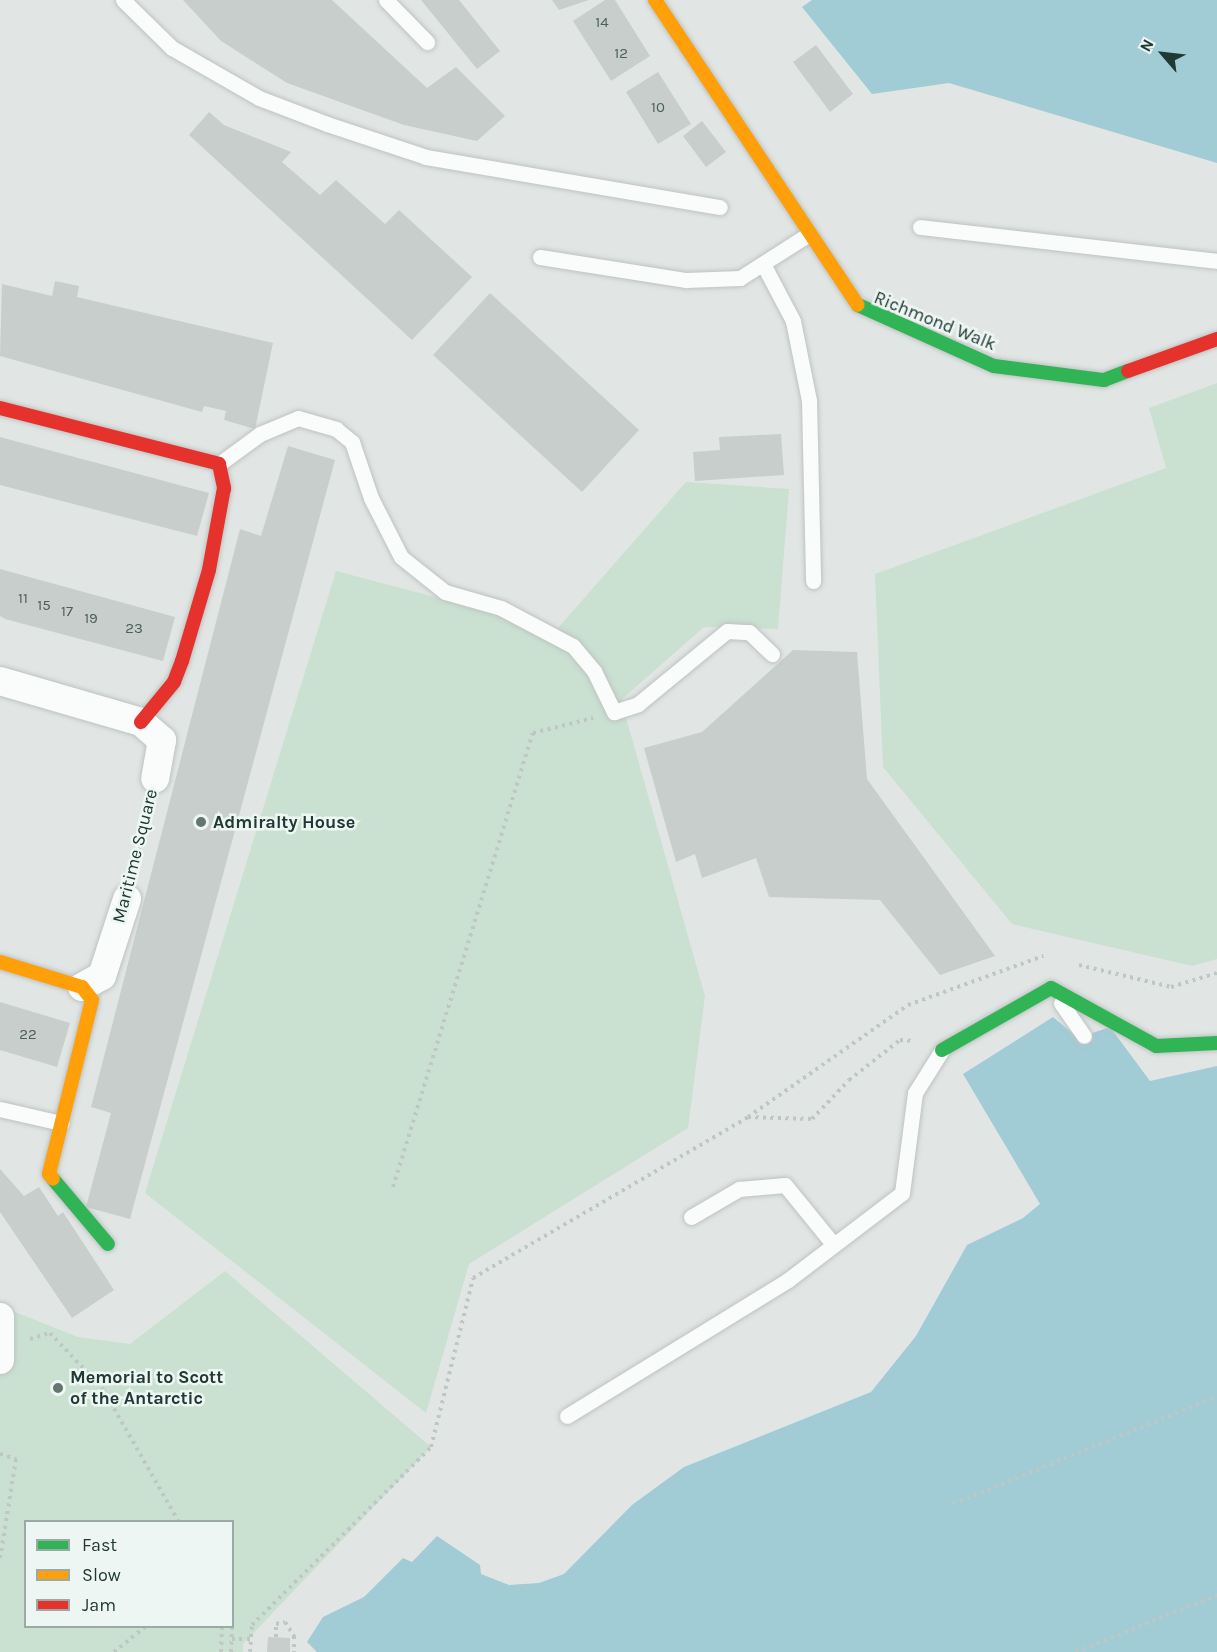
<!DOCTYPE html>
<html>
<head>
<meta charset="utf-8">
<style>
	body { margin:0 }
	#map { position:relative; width:1217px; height:1652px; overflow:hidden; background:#e1e6e4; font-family:Karla,sans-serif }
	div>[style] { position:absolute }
	.green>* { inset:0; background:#cae0d1 }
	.water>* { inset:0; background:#a1cbd5 }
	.building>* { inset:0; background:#c8cecc }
	.path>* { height:4px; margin-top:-2px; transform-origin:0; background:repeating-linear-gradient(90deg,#bfc7c5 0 3px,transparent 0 7.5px) }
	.roads { filter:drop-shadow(0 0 2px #bec3c1) drop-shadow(0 0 2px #bec3c1) }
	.lane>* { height:15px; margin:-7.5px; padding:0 7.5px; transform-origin:7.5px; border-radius:7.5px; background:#fafbfb }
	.street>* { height:28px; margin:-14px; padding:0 14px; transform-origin:14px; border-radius:14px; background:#fafbfb }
	.fast>* { height:14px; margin:-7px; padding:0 7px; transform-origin:7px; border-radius:7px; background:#30b455 }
	.slow>* { height:14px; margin:-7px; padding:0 7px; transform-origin:7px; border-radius:7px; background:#ff9f0a }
	.jam>* { height:14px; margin:-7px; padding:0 7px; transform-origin:7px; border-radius:7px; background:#e5322d }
	.dots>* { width:16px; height:16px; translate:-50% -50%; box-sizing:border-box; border:3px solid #eef6f3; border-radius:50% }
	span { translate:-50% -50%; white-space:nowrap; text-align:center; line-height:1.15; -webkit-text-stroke:5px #eef6f3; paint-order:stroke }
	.number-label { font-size:15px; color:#4b5f5a }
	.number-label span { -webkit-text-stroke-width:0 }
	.street-label { font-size:18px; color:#203933 }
	.poi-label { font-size:18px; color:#203933; font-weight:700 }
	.left { translate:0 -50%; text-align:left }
	.legend { position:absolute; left:24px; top:1520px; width:210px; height:108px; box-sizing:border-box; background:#eef6f3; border:2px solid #9caaa6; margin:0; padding:8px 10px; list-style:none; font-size:18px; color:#203933 }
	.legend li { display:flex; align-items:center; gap:12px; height:30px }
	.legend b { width:30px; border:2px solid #9caaa6 }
	.north { position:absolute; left:1133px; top:24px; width:60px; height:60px; -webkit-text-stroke:4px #eef6f3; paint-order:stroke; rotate:298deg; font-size:16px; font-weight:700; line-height:24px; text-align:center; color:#203933 }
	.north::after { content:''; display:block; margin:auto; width:21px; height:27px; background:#203933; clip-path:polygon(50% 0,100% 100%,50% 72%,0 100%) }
</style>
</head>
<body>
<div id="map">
	<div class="green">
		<div style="clip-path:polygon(1217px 383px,1217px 959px,1192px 966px,1012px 924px,883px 767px,875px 574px,1166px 468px,1149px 408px)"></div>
		<div style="clip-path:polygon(686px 482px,789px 489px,778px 629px,704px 627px,621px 700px,705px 996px,688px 1128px,469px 1264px,426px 1413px,145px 1193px,336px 571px,557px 629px)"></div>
		<div style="clip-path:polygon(evenodd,225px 1271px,431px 1447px,243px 1644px,243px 1652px,0 1652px,0 1306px,78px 1337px,130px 1344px,225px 1271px,26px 1522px,232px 1522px,232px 1626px,26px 1626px,26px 1522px)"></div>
	</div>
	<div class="water">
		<div style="clip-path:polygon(812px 0,1217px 0,1217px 163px,949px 83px,872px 94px,802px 7px)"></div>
		<div style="clip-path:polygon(1053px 1017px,1078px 1038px,1110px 1027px,1150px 1081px,1217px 1066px,1217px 1652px,317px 1652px,307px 1642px,323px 1617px,364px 1597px,403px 1558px,412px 1562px,437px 1536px,480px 1565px,481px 1574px,509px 1585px,539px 1583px,564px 1574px,632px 1505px,684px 1467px,871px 1392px,916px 1336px,967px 1245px,1023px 1218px,1040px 1204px,963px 1074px)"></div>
	</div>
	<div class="building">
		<div style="clip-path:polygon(183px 0,332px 0,427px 88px,456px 67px,505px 116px,477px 141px,404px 125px,287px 83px,221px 41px)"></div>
		<div style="clip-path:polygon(421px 0,459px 0,500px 51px,477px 69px)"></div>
		<div style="clip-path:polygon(552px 0,589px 0,559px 10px)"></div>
		<div style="clip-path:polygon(605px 0,615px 0,650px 56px,611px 81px,573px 21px)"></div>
		<div style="clip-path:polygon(816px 45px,853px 94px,830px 112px,793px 62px)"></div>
		<div style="clip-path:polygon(658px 72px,691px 124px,658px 144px,626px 92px)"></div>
		<div style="clip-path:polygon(209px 112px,224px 125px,291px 152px,282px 162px,320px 195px,336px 180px,385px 224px,399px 210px,472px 277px,412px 340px,189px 135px)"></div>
		<div style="clip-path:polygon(702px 121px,726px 152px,706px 167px,683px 136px)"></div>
		<div style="clip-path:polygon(55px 281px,79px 286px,77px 297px,273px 343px,255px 429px,224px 420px,226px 411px,204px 406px,202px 412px,0 356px,2px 284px,52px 296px)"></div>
		<div style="clip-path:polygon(490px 293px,639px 430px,582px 492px,433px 355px)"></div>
		<div style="clip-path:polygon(781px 434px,784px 475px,695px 481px,693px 452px,720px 450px,719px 437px)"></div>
		<div style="clip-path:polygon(0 437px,209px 493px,197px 536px,0 485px)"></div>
		<div style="clip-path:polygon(288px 446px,335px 460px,130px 1219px,86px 1207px,111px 1113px,91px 1107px,240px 529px,261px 536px)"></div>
		<div style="clip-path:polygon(0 569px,175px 617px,163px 661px,5px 619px,0 616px)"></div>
		<div style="clip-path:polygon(793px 650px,857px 652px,867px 779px,995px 956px,940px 975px,880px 900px,769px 897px,756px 858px,702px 878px,695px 854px,676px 862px,644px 748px,702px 732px)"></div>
		<div style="clip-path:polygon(0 1002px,70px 1023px,57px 1067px,0 1050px)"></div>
		<div style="clip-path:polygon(0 1169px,24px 1196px,39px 1187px,58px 1216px,63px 1212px,114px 1290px,72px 1318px,0 1212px)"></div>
		<div style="clip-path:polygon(268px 1637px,290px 1638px,290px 1652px,267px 1652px)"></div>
	</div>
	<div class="path">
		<div style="left:133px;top:872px;width:68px;rotate:-76.4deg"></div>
		<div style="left:1079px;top:965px;width:95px;rotate:13.4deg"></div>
		<div style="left:1171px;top:987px;width:48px;rotate:-16.9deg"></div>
		<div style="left:748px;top:1117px;width:64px;rotate:1.8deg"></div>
		<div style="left:812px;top:1119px;width:54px;rotate:-46.5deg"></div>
		<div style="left:849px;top:1080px;width:65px;rotate:-38.1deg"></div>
		<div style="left:900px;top:1040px;width:14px;rotate:4deg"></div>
		<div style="left:393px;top:1187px;width:475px;rotate:-72.9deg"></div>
		<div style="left:533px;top:733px;width:62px;rotate:-14deg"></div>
		<div style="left:30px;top:1339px;width:21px;rotate:-17deg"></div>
		<div style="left:50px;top:1333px;width:77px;rotate:46.6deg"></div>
		<div style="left:103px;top:1389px;width:153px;rotate:60.3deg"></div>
		<div style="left:0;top:1454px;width:17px;rotate:17deg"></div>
		<div style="left:16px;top:1459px;width:101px;rotate:99.1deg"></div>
		<div style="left:953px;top:1504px;width:285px;rotate:-22.2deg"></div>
		<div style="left:276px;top:1637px;width:13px;rotate:-90deg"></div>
		<div style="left:276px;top:1624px;width:9px;rotate:-13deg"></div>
		<div style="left:285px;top:1622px;width:17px;rotate:57deg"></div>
		<div style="left:294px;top:1636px;width:16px;rotate:90deg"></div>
		<div style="left:232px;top:1639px;width:19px"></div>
		<div style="left:114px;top:1652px;width:41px;rotate:-39.1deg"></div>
		<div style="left:221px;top:1652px;width:26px;rotate:-88deg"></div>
		<div style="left:231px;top:1652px;width:33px;rotate:-88deg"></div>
		<div style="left:250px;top:1652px;width:27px;rotate:-86deg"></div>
		<div style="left:252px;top:1625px;width:252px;rotate:-44.8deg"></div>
		<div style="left:431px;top:1447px;width:174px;rotate:-76deg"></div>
		<div style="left:473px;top:1278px;width:319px;rotate:-30.3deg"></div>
		<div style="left:748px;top:1117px;width:195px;rotate:-35deg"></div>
		<div style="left:908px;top:1005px;width:144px;rotate:-19.9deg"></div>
		<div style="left:1076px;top:1652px;width:152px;rotate:-22deg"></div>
	</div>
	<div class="roads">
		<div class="lane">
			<div style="left:123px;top:0;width:69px;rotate:44.4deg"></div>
			<div style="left:172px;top:48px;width:100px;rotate:29.9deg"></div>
			<div style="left:259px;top:98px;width:73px;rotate:20.9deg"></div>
			<div style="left:327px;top:124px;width:104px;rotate:18.4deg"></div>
			<div style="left:426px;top:157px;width:298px;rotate:9.7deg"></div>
			<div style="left:386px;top:0;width:59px;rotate:45.7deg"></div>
			<div style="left:920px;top:227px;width:299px;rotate:6.5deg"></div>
			<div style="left:540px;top:257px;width:148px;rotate:9deg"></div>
			<div style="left:686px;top:280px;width:54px;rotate:-2.1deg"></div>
			<div style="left:740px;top:278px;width:82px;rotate:-32.5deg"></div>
			<div style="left:763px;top:264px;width:64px;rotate:62.2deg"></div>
			<div style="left:793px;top:321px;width:81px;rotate:78.6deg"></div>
			<div style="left:809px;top:400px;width:181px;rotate:88.7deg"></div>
			<div style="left:219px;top:464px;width:51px;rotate:-36.2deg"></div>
			<div style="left:260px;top:434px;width:41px;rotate:-22.8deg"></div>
			<div style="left:298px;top:418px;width:40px;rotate:16deg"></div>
			<div style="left:336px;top:429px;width:21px;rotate:39deg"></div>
			<div style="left:352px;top:442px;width:59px;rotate:71.3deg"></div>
			<div style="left:371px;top:498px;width:66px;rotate:63deg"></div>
			<div style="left:401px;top:557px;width:56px;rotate:38.5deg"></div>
			<div style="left:445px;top:592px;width:58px;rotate:15.9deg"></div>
			<div style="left:501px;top:608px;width:81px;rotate:27.8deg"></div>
			<div style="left:573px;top:646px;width:33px;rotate:50deg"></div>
			<div style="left:594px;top:671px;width:46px;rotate:64deg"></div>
			<div style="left:614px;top:712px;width:25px;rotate:-18deg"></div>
			<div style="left:638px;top:704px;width:115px;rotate:-39.4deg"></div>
			<div style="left:727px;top:631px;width:22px;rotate:3deg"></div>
			<div style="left:749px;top:632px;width:32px;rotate:44deg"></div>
			<div style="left:1061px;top:1003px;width:40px;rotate:55.1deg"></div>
			<div style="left:0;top:1109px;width:63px;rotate:12.9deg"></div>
			<div style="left:691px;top:1217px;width:56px;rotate:-30.3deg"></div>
			<div style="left:739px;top:1189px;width:46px;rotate:-5deg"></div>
			<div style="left:785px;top:1185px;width:77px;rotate:50.8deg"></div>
			<div style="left:567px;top:1416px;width:259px;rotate:-31.6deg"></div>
			<div style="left:788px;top:1280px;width:143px;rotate:-37.3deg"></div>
			<div style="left:902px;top:1193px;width:101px;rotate:-82.6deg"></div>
			<div style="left:915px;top:1093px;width:51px;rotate:-57.9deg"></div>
		</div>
		<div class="street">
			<div style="left:0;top:681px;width:147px;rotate:16.2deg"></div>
			<div style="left:141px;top:722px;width:28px;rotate:41deg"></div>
			<div style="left:162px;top:740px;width:39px;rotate:100deg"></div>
			<div style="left:82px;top:987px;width:23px;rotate:-29deg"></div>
			<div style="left:102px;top:976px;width:81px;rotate:-72deg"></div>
			<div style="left:0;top:1317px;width:43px;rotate:90deg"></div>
		</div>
		<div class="fast">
			<div style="left:858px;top:305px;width:149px;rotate:24.2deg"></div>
			<div style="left:994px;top:366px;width:111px;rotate:7.3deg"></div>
			<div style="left:1104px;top:380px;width:26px;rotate:-21deg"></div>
			<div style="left:942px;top:1050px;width:125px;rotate:-29.6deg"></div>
			<div style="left:1051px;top:988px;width:120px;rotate:28.9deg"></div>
			<div style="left:1156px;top:1046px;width:61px;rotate:-2.8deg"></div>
			<div style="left:53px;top:1179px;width:85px;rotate:49.8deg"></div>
		</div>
		<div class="slow">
			<div style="left:655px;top:0;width:366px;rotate:56.4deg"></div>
			<div style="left:0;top:962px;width:86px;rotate:17deg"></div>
			<div style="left:82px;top:987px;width:16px;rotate:52deg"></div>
			<div style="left:92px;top:1000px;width:179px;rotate:103.9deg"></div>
			<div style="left:49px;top:1174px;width:6px;rotate:51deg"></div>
		</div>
		<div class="jam">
			<div style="left:1128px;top:371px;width:95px;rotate:-19.8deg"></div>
			<div style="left:0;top:408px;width:226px;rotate:14.3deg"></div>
			<div style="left:219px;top:464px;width:25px;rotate:78deg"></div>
			<div style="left:224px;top:488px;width:83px;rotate:100.4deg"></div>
			<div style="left:209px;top:570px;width:95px;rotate:106.5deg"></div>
			<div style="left:182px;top:661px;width:22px;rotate:111deg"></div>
			<div style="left:174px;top:682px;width:52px;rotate:129.5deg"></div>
		</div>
	</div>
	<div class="dots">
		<div style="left:201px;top:822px;background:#647671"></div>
		<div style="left:58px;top:1388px;background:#647671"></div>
	</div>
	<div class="number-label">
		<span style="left:602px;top:23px">14</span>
		<span style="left:621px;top:54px">12</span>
		<span style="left:658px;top:108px">10</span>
		<span style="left:23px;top:599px">11</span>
		<span style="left:44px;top:606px">15</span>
		<span style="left:67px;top:612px">17</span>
		<span style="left:91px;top:619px">19</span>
		<span style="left:134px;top:629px">23</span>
		<span style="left:28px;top:1035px">22</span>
	</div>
	<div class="street-label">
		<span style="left:935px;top:321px;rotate:22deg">Richmond Walk</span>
		<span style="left:135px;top:856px;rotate:-76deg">Maritime Square</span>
	</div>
	<div class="poi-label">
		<span class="left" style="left:213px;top:822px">Admiralty House</span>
		<span class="left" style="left:70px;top:1388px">Memorial to Scott<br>of the Antarctic</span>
	</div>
	<ul class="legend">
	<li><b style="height:8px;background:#30b455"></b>Fast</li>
	<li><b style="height:8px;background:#ff9f0a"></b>Slow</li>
	<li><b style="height:8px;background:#e5322d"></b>Jam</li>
	</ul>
	<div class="north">N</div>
</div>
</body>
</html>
